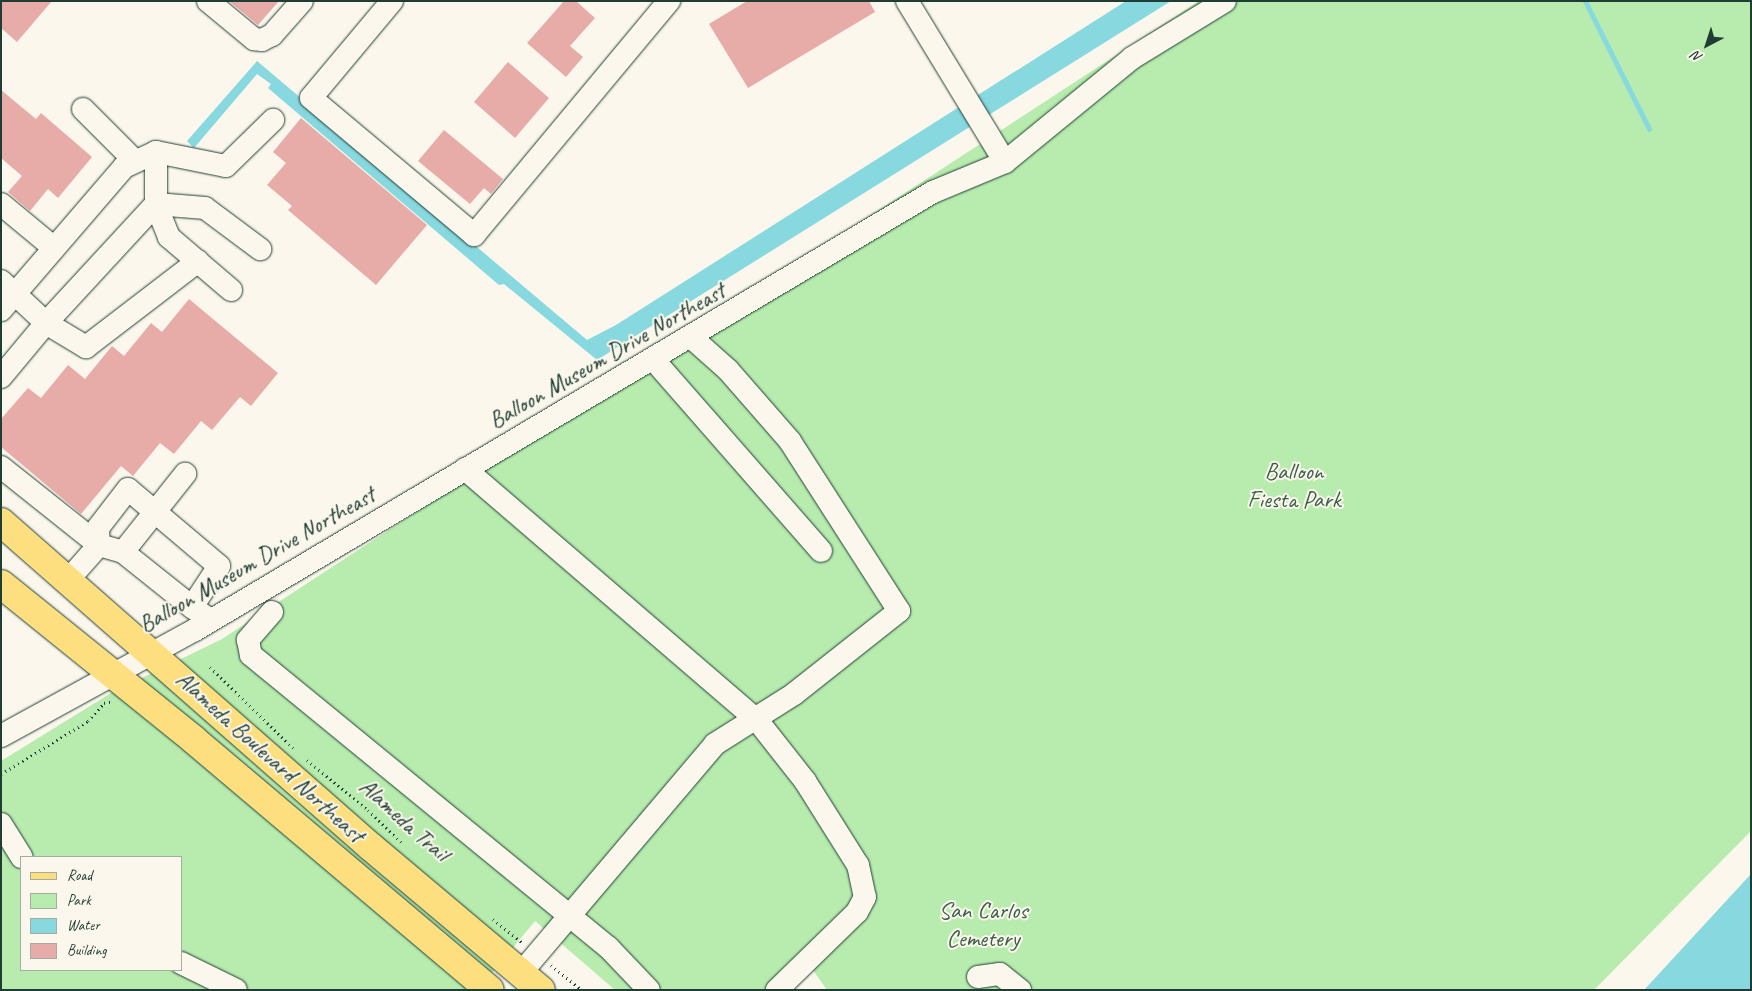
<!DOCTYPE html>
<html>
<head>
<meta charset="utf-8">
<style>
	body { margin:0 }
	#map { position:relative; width:1752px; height:991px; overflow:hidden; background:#fbf7ec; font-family:Caveat,sans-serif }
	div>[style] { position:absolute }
	.green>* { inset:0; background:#b7ecae }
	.water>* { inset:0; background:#87d8df }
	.stream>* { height:5px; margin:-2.5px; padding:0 2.5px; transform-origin:2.5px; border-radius:2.5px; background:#87d8df }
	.building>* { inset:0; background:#e7aca7 }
	.path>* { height:3px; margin-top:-1.5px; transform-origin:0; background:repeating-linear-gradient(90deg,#1f3d34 0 1px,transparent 0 5px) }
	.roads { filter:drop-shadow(0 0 1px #1f3d34) drop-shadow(0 0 1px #1f3d34) }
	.minor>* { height:22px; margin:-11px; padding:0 11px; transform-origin:11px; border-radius:11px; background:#fbf7ec }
	.major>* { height:28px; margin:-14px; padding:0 14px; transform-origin:14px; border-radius:14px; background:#fddf80 }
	span { translate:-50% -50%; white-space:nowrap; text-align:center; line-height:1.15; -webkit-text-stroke:4px #fbf7ec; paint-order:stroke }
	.street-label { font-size:24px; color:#1f3d34 }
	.park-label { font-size:24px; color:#3d604c }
	.frame { position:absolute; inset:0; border:2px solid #1f3d34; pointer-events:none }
	.legend { position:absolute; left:20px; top:856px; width:162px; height:115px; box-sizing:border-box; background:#fbf7ec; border:1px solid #a3ada2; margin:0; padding:6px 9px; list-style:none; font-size:15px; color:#1f3d34 }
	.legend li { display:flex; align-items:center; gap:10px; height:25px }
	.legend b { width:25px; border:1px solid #a3ada2 }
	.north { position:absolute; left:1682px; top:20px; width:50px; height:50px; -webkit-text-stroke:4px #fbf7ec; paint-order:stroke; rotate:220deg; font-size:14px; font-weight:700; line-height:20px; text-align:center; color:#1f3d34 }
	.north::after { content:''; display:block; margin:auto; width:18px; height:22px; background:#1f3d34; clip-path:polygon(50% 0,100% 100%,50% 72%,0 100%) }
</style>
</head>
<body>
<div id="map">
	<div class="green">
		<div style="clip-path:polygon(evenodd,1199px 1px,1751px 1px,1751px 831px,1594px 990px,827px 990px,810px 966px,786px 990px,615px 990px,535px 921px,478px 990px,1px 990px,1px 761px,111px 693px,222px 639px,1199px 1px,21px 857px,181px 857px,181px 970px,21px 970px,21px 857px)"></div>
	</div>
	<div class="water">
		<div style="clip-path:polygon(1126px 1px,1171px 1px,597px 360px,504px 284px,499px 285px,268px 88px,271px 84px,257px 74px,194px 148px,187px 141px,257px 61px,587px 340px,616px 325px)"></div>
		<div style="clip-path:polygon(1751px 874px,1751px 990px,1644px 990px)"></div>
	</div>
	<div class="stream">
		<div style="left:1585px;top:1px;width:143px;rotate:63.4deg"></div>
	</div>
	<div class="building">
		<div style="clip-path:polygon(1px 1px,52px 1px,17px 42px,1px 28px)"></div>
		<div style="clip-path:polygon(229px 1px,279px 1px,258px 25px)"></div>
		<div style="clip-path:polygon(564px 1px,576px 1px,595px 18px,570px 46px,583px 57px,566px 77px,527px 43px)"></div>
		<div style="clip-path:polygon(747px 1px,869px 1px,875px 12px,748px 88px,709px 24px)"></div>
		<div style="clip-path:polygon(508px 62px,549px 98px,515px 138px,474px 102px)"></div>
		<div style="clip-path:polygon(1px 90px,36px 119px,41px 113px,92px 157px,58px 198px,48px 189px,30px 211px,8px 192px,22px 176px,1px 158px)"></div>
		<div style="clip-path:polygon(301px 118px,427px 225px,376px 285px,288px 210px,292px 206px,267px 185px,286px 163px,273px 152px)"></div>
		<div style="clip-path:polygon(444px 130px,503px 179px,491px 194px,484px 188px,470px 204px,418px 161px)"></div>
		<div style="clip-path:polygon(189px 299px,278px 373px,251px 406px,240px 397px,212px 430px,201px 421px,174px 454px,160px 443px,133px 476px,121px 466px,81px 514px,1px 447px,1px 419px,28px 388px,41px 398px,68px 365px,85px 379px,112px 346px,124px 356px,151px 323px,162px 332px)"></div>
	</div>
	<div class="path">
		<div style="left:210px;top:667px;width:116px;rotate:44.3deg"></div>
		<div style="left:307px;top:760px;width:79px;rotate:39.3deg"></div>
		<div style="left:368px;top:810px;width:47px;rotate:44.1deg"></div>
		<div style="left:1px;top:774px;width:102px;rotate:-31.3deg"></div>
		<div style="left:88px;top:721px;width:24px;rotate:-48deg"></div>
		<div style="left:104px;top:703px;width:9px;rotate:-13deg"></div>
		<div style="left:493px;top:919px;width:38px;rotate:39deg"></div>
		<div style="left:551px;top:965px;width:40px;rotate:39deg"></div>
	</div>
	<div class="roads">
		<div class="minor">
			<div style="left:208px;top:1px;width:60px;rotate:39.6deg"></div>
			<div style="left:254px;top:39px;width:8px;rotate:7deg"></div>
			<div style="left:262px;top:40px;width:11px;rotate:-27deg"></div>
			<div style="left:272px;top:35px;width:45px;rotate:-48.6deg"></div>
			<div style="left:392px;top:1px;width:126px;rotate:129.9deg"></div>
			<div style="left:311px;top:98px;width:213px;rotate:40deg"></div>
			<div style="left:474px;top:235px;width:305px;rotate:-50.2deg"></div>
			<div style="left:907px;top:1px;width:188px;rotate:58.7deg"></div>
			<div style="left:83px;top:109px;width:72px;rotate:45deg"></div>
			<div style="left:1px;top:204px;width:69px;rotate:39.7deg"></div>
			<div style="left:1px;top:281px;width:62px;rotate:43deg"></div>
			<div style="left:46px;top:323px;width:162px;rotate:-47.3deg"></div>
			<div style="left:156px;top:204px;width:52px;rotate:-90deg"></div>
			<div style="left:231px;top:290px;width:82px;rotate:-139.5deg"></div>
			<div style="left:169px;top:237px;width:35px;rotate:-112deg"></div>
			<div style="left:156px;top:204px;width:49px;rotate:4.7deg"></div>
			<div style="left:205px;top:208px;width:69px;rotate:36.7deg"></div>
			<div style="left:1px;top:310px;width:189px;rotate:-49.3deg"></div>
			<div style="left:124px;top:167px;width:35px;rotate:-25deg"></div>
			<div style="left:156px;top:152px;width:71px;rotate:11.3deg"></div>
			<div style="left:226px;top:166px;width:66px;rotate:-44.4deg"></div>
			<div style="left:653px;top:359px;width:255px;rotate:48.8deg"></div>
			<div style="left:1px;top:377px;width:70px;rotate:-50.2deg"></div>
			<div style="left:46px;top:323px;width:47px;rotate:31deg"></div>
			<div style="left:86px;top:347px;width:141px;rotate:-37.5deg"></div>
			<div style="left:1px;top:467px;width:125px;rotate:38.5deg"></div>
			<div style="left:99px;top:545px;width:47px;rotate:131.5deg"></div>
			<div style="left:465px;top:469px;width:385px;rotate:40.7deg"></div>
			<div style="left:757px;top:720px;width:78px;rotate:51.8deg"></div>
			<div style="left:805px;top:781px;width:99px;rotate:57.8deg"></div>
			<div style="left:858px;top:865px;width:33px;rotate:78deg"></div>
			<div style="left:865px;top:897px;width:17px;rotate:118deg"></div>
			<div style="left:857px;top:912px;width:112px;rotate:135.7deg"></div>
			<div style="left:123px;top:552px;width:100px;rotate:-51.5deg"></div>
			<div style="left:192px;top:607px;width:49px;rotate:-56.6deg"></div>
			<div style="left:219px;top:566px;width:119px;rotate:-139.8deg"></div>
			<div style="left:128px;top:489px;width:49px;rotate:127.6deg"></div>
			<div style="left:98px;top:528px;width:17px;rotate:87deg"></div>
			<div style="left:99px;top:545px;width:25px;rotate:16deg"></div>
			<div style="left:123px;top:552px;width:88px;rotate:38.6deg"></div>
			<div style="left:192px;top:607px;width:22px;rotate:36deg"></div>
			<div style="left:272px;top:612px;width:37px;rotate:131deg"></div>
			<div style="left:248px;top:640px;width:15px;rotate:79deg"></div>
			<div style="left:251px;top:655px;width:461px;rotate:39.3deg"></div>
			<div style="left:608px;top:947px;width:59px;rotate:46.4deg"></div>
			<div style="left:1px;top:736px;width:221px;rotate:-28.7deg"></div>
			<div style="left:195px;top:630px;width:858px;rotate:-30.69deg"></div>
			<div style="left:933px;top:192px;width:78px;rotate:-22.6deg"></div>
			<div style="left:1005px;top:162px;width:164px;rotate:-39.3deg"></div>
			<div style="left:1132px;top:58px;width:109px;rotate:-31.5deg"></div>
			<div style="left:1px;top:824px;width:39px;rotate:58deg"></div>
			<div style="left:181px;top:963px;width:61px;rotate:26.1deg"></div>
			<div style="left:521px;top:973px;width:300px;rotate:-49.7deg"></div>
			<div style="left:715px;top:744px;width:93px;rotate:-32.3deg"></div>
			<div style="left:794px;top:694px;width:134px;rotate:-38.3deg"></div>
			<div style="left:899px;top:611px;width:202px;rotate:-122.7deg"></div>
			<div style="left:790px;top:441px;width:94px;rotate:-131.1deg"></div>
			<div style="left:728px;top:370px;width:50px;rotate:-138.3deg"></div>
			<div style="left:978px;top:977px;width:22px;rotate:-8deg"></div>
			<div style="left:1000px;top:974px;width:26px;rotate:39deg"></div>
		</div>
		<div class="major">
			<div style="left:1px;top:522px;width:492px;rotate:41.3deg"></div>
			<div style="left:371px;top:847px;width:222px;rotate:40.1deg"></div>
			<div style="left:1px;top:584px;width:248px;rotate:38.9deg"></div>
			<div style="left:194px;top:740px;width:387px;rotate:40.2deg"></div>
		</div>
	</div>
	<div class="street-label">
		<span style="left:607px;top:356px;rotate:-30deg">Balloon Museum Drive Northeast</span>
		<span style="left:257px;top:560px;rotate:-30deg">Balloon Museum Drive Northeast</span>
		<span style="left:270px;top:757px;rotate:42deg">Alameda Boulevard Northeast</span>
		<span style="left:404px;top:820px;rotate:42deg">Alameda Trail</span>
	</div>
	<div class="park-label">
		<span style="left:1294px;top:486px">Balloon<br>Fiesta Park</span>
		<span style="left:983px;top:925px">San Carlos<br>Cemetery</span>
	</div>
	<div class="frame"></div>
	<ul class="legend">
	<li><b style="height:6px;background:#fddf80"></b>Road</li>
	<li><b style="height:14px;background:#b7ecae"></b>Park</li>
	<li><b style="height:14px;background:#87d8df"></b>Water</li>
	<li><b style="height:14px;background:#e7aca7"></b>Building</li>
	</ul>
	<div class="north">N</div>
</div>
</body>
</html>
